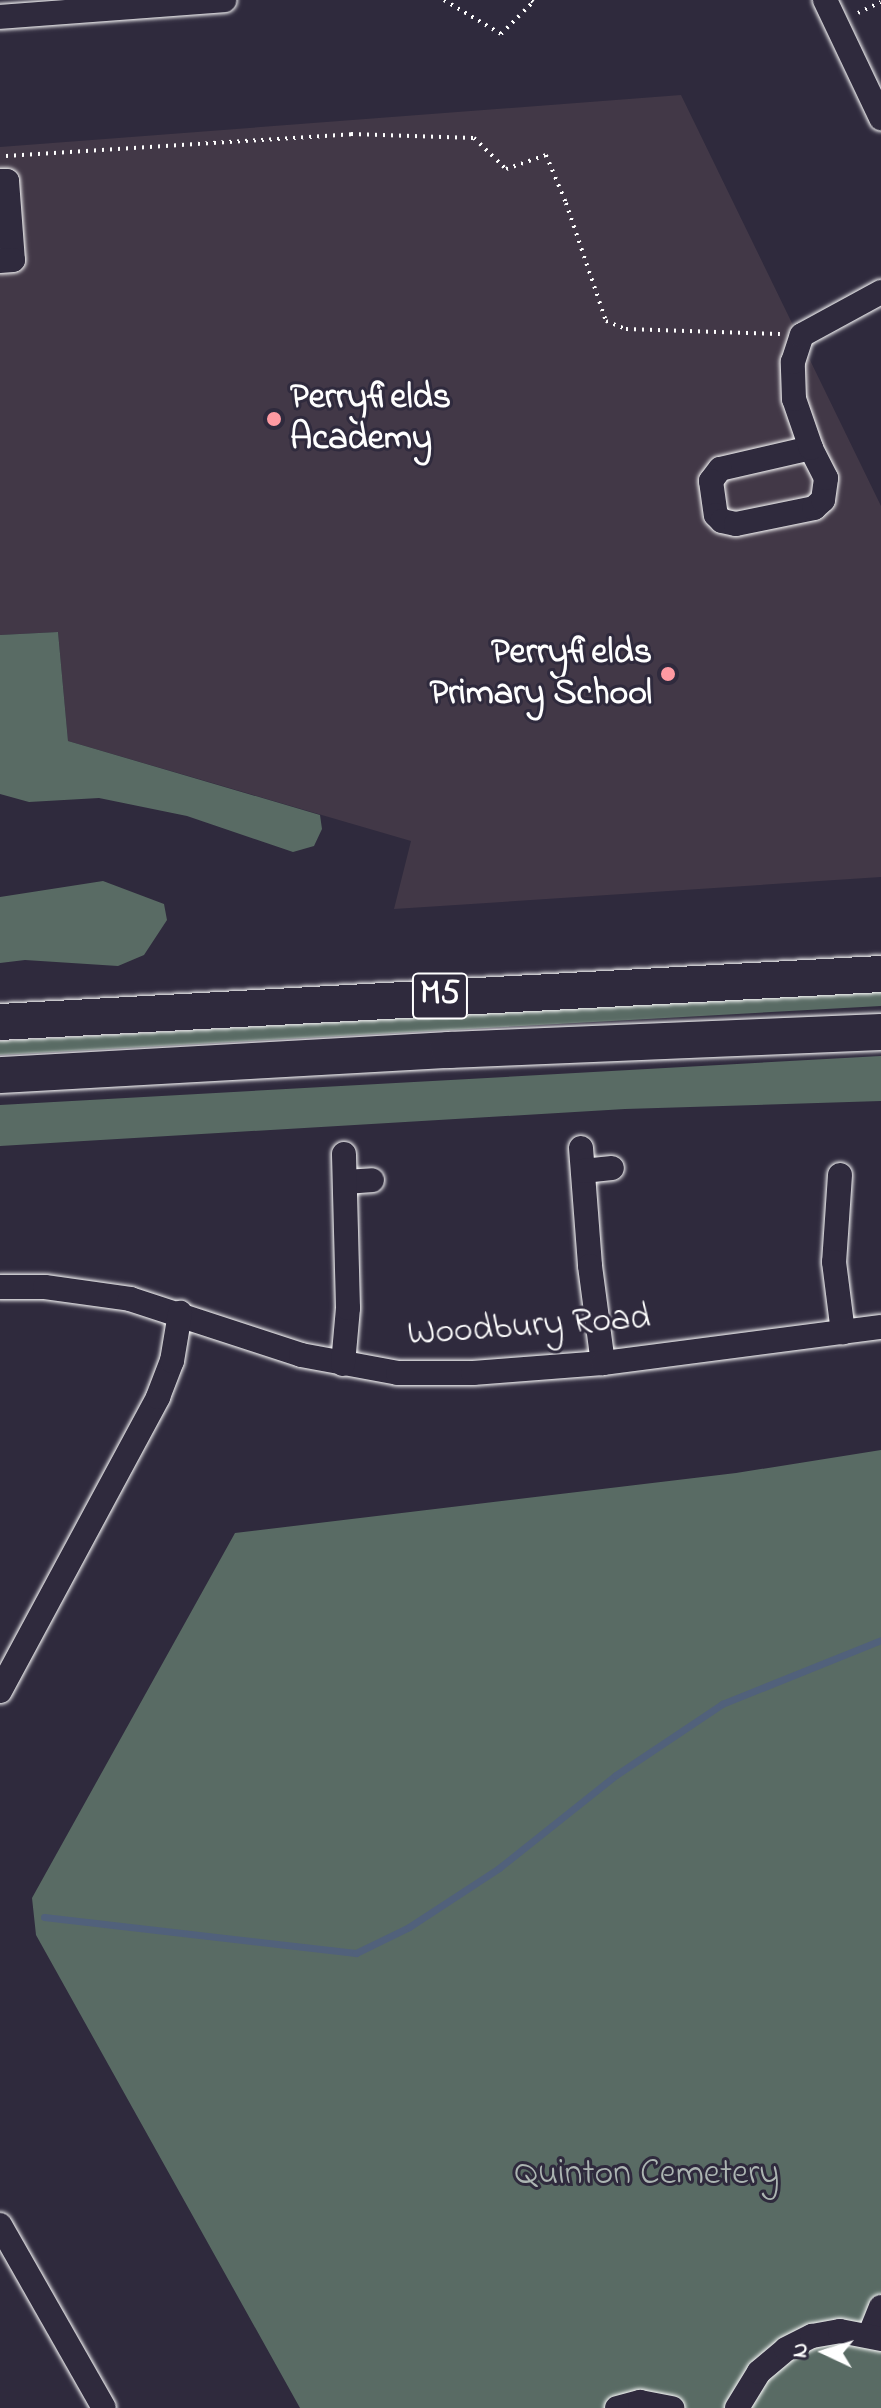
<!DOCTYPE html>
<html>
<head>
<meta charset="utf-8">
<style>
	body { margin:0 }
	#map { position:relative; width:881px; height:2408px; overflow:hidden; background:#2f2a3d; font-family:"Indie Flower",sans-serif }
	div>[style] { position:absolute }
	.built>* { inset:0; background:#423847 }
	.green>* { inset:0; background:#596b64 }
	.stream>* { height:7px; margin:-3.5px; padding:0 3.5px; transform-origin:3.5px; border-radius:3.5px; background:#51617b }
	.path>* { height:4px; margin-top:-2px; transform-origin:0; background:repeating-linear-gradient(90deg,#fff 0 2px,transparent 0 8px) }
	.roads { filter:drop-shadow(0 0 2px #fff) drop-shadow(0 0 2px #fff) }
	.minor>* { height:24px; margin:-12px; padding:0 12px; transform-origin:12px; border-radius:12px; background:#2f2a3d }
	.highway>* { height:36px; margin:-18px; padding:0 18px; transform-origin:18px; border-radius:18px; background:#2f2a3d }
	.dots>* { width:22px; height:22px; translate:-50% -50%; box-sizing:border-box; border:4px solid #2f2a3d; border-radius:50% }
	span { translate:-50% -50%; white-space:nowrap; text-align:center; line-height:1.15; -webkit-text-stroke:6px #2f2a3d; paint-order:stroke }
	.shield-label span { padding:2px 6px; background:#2f2a3d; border:2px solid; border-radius:6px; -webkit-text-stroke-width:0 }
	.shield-label { font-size:34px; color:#fff; font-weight:700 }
	.poi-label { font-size:36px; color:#fff; font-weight:700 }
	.left { translate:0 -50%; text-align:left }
	.right { translate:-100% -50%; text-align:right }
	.street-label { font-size:36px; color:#fff }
	.park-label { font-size:36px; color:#acb5b2 }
	.north { position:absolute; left:785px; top:2312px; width:80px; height:80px; -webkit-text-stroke:6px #2f2a3d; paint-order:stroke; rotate:274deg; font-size:22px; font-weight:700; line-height:32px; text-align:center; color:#fff }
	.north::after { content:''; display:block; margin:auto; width:28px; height:36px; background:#fff; clip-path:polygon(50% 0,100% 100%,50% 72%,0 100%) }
</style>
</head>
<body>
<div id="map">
	<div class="built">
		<div style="clip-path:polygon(681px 95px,881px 506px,881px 877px,394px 909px,411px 841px,68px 741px,58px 632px,0 635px,0 147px)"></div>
	</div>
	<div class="green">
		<div style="clip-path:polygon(58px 632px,68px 741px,320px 815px,322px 829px,314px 846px,293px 852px,187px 816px,99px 798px,29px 802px,0 794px,0 635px)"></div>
		<div style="clip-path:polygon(103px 881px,164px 904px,167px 920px,144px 955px,118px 966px,25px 960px,0 963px,0 897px)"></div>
		<div style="clip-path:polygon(881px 991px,881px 1006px,0 1055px,0 1041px)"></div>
		<div style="clip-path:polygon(881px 1056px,881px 1101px,625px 1109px,0 1146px,0 1105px)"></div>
		<div style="clip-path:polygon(881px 1450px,881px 2408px,300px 2408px,36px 1935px,32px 1898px,235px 1533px,736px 1473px)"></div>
	</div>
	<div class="stream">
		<div style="left:44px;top:1917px;width:314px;rotate:6.6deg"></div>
		<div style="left:356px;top:1953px;width:59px;rotate:-26.1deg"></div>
		<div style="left:409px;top:1927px;width:108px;rotate:-33.2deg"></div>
		<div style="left:499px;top:1868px;width:149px;rotate:-38.5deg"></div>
		<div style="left:616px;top:1775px;width:128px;rotate:-33.8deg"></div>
		<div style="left:722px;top:1704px;width:171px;rotate:-21.9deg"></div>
	</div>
	<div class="path">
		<div style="left:444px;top:0;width:66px;rotate:30.8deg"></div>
		<div style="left:501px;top:34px;width:45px;rotate:-45deg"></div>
		<div style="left:533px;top:2px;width:3px;rotate:-135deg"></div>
		<div style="left:858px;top:13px;width:25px;rotate:-26deg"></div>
		<div style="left:6px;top:156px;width:346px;rotate:-3.6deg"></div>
		<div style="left:351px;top:134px;width:123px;rotate:1.9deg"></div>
		<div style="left:474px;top:138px;width:45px;rotate:44.1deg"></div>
		<div style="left:506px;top:169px;width:42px;rotate:-19.3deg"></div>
		<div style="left:546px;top:155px;width:52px;rotate:67.4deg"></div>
		<div style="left:566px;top:203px;width:125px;rotate:71.3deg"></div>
		<div style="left:606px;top:321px;width:22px;rotate:22deg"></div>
		<div style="left:626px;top:329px;width:154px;rotate:1.9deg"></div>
	</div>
	<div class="roads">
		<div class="minor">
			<div style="left:825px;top:0;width:131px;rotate:64.6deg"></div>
			<div style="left:0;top:17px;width:225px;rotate:-4.3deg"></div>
			<div style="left:0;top:181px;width:7px"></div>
			<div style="left:7px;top:181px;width:79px;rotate:85.7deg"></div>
			<div style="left:13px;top:260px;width:13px;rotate:176deg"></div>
			<div style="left:811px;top:448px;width:93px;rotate:167deg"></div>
			<div style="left:720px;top:469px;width:15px;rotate:127deg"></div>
			<div style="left:711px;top:481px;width:34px;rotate:82deg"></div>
			<div style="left:716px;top:515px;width:8px;rotate:45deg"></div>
			<div style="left:722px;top:521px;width:14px;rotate:12deg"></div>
			<div style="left:736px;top:524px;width:80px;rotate:-11.6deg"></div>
			<div style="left:814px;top:508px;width:12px;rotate:-42deg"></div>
			<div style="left:823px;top:500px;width:22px;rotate:-82deg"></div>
			<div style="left:826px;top:478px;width:34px;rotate:-117deg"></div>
			<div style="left:811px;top:448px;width:52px;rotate:-109.1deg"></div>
			<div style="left:794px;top:399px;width:37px;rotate:-92deg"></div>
			<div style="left:793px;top:362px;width:28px;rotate:-72deg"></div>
			<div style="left:802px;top:335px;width:90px;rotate:-28.6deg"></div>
			<div style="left:581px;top:1148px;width:118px;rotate:85.6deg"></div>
			<div style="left:590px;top:1266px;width:98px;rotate:82.4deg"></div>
			<div style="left:583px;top:1171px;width:29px;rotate:-6deg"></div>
			<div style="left:840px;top:1175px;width:87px;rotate:93.9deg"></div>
			<div style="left:834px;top:1262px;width:71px;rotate:82.7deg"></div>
			<div style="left:346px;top:1182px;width:26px;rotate:-4deg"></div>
			<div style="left:0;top:1287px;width:45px"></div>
			<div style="left:45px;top:1287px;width:86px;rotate:8deg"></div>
			<div style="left:130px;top:1299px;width:180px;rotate:18.1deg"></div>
			<div style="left:301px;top:1355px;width:99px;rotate:10.5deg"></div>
			<div style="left:398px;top:1373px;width:75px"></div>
			<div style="left:473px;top:1373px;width:130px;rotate:-4.4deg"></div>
			<div style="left:603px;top:1363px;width:280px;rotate:-7.4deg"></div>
			<div style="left:343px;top:1364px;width:56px;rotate:-84.9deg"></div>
			<div style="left:348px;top:1308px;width:154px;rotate:-91.5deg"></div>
			<div style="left:0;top:1691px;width:334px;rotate:-61.7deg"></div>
			<div style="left:158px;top:1397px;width:39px;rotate:-69deg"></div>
			<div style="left:172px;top:1361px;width:49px;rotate:-80.5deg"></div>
			<div style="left:0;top:2225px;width:210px;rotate:60.4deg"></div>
			<div style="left:870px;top:2334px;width:29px;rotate:-68deg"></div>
			<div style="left:617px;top:2408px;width:24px;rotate:-15deg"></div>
			<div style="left:640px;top:2402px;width:33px;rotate:11deg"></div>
			<div style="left:737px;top:2408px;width:42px;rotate:-58.6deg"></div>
			<div style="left:759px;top:2372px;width:35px;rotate:-40deg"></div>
			<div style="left:786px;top:2349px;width:29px;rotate:-27deg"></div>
			<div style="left:812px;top:2336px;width:28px;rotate:-10deg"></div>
			<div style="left:840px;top:2331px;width:42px;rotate:11deg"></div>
		</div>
		<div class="highway">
			<div style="left:0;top:1022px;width:882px;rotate:-3.12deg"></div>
			<div style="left:0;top:1075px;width:450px;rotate:-3.2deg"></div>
			<div style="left:449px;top:1050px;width:432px;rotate:-2.4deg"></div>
		</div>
	</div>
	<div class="dots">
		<div style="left:274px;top:419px;background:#ff9aa2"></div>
		<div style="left:668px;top:674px;background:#ff9aa2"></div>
	</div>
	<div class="shield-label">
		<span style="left:440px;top:996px">M5</span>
	</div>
	<div class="poi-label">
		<span class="left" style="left:290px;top:419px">Perryfields<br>Academy</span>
		<span class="right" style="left:652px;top:674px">Perryfields<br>Primary School</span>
	</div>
	<div class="street-label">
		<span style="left:529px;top:1327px;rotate:-4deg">Woodbury Road</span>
	</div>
	<div class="park-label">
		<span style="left:647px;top:2175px">Quinton Cemetery</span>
	</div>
	<div class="north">N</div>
</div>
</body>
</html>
